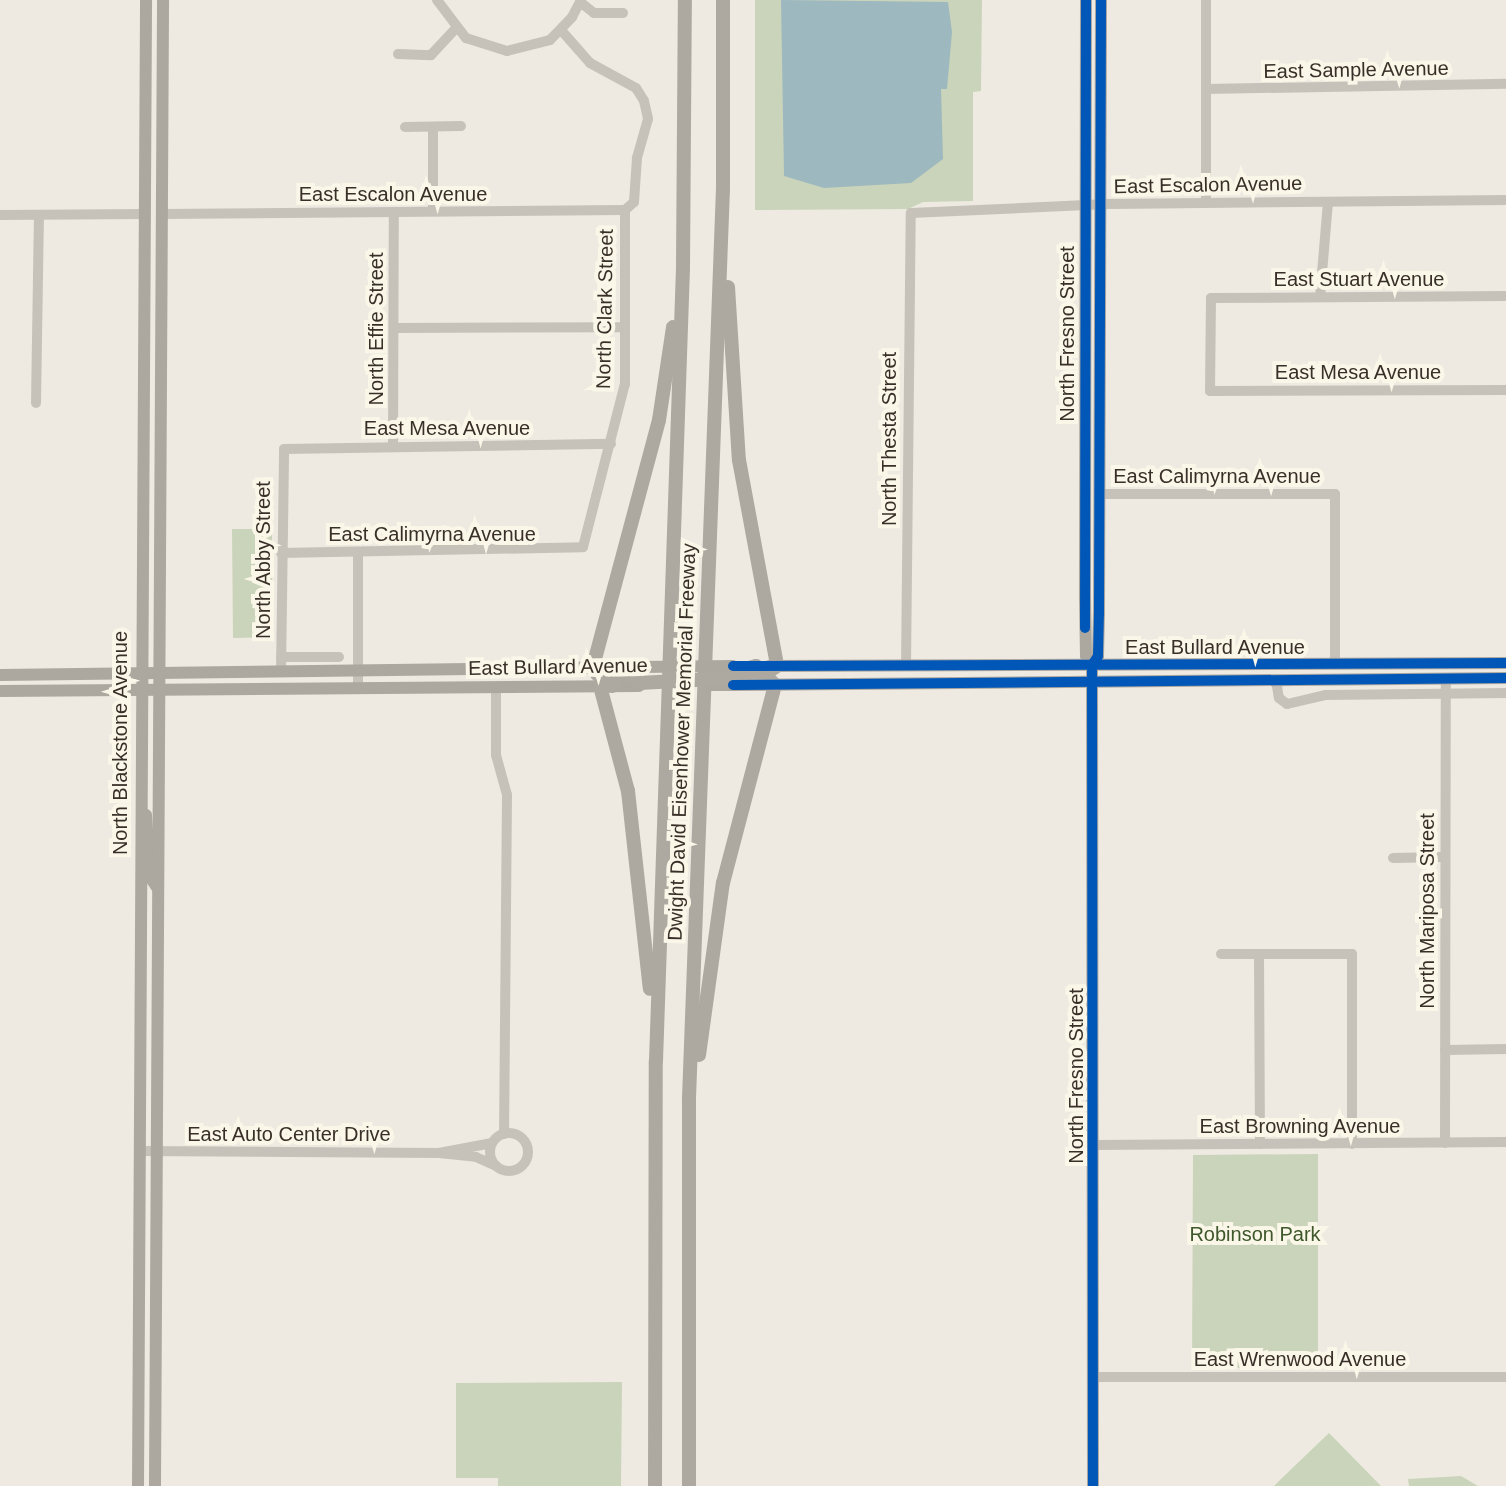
<!DOCTYPE html>
<html>
<head>
<meta charset="utf-8">
<style>
	body { margin:0 }
	#map { position:relative; width:1506px; height:1486px; overflow:hidden; background:#eeeae1; font-family:Helvetica,sans-serif }
	div>[style] { position:absolute }
	.green>* { inset:0; background:#cad4ba }
	.water>* { inset:0; background:#9db8bf }
	.minor>* { height:10px; margin:-5px; padding:0 5px; transform-origin:5px; border-radius:5px; background:#c6c2ba }
	.minor>.ring { margin:-5px; padding:0; box-sizing:content-box; background:none; border:10px solid #c6c2ba; border-radius:50% }
	.major>* { height:12px; margin:-6px; padding:0 6px; transform-origin:6px; border-radius:6px; background:#aca79f }
	.highway>* { height:14px; margin:-7px; padding:0 7px; transform-origin:7px; border-radius:7px; background:#ada8a0 }
	.major-bridge>* { height:12px; margin:-6px; padding:0 6px; transform-origin:6px; border-radius:6px; background:#aca79f }
	.highway-bridge>* { height:14px; margin:-7px; padding:0 7px; transform-origin:7px; border-radius:7px; background:#ada8a0 }
	.cycleway>* { height:10px; margin:-5px; padding:0 5px; transform-origin:5px; border-radius:5px; background:#0057b8 }
	span { translate:-50% -50%; white-space:nowrap; text-align:center; line-height:1.15; -webkit-text-stroke:8px #faf6e8; paint-order:stroke }
	.street-label { font-size:20px; color:#383028 }
	.park-label { font-size:20px; color:#3e572b }
</style>
</head>
<body>
<div id="map">
	<div class="green">
		<div style="clip-path:polygon(755px 0,982px 0,981px 91px,973px 92px,973px 201px,923px 202px,908px 209px,755px 210px)"></div>
		<div style="clip-path:polygon(232px 529px,272px 529px,272px 637px,233px 638px)"></div>
		<div style="clip-path:polygon(1318px 1154px,1318px 1368px,1192px 1368px,1193px 1155px)"></div>
		<div style="clip-path:polygon(622px 1382px,621px 1486px,498px 1486px,498px 1478px,456px 1478px,456px 1383px)"></div>
		<div style="clip-path:polygon(1329px 1433px,1381px 1486px,1274px 1486px,1282px 1478px)"></div>
		<div style="clip-path:polygon(1461px 1476px,1478px 1486px,1409px 1486px,1408px 1479px)"></div>
	</div>
	<div class="water">
		<div style="clip-path:polygon(781px 0,948px 2px,952px 32px,947px 89px,941px 89px,943px 159px,911px 183px,824px 188px,784px 176px)"></div>
	</div>
	<div class="minor">
		<div style="left:437px;top:0;width:48px;rotate:52.7deg"></div>
		<div style="left:466px;top:38px;width:43px;rotate:17.6deg"></div>
		<div style="left:507px;top:51px;width:44px;rotate:-14.3deg"></div>
		<div style="left:550px;top:40px;width:32px;rotate:-46deg"></div>
		<div style="left:572px;top:17px;width:19px;rotate:-62deg"></div>
		<div style="left:580px;top:2px;width:18px;rotate:38deg"></div>
		<div style="left:594px;top:13px;width:29px"></div>
		<div style="left:561px;top:30px;width:44px;rotate:48.7deg"></div>
		<div style="left:590px;top:63px;width:52px;rotate:28.5deg"></div>
		<div style="left:636px;top:88px;width:15px;rotate:58deg"></div>
		<div style="left:644px;top:101px;width:18px;rotate:77deg"></div>
		<div style="left:648px;top:119px;width:41px;rotate:105.8deg"></div>
		<div style="left:637px;top:158px;width:44px;rotate:93.9deg"></div>
		<div style="left:634px;top:202px;width:12px;rotate:138deg"></div>
		<div style="left:398px;top:54px;width:33px;rotate:2deg"></div>
		<div style="left:431px;top:55px;width:35px;rotate:-47deg"></div>
		<div style="left:1206px;top:89px;width:300px;rotate:-1deg"></div>
		<div style="left:405px;top:127px;width:56px;rotate:-1deg"></div>
		<div style="left:433px;top:127px;width:84px;rotate:90deg"></div>
		<div style="left:1206px;top:203px;width:203px;rotate:-90deg"></div>
		<div style="left:162px;top:214px;width:463px;rotate:-0.5deg"></div>
		<div style="left:0;top:215px;width:145px;rotate:-0.4deg"></div>
		<div style="left:1506px;top:296px;width:295px;rotate:179.6deg"></div>
		<div style="left:1211px;top:298px;width:93px;rotate:90.6deg"></div>
		<div style="left:1210px;top:391px;width:296px;rotate:-0.2deg"></div>
		<div style="left:1320px;top:297px;width:95px;rotate:-85.2deg"></div>
		<div style="left:395px;top:328px;width:230px;rotate:-0.2deg"></div>
		<div style="left:36px;top:403px;width:188px;rotate:-89.1deg"></div>
		<div style="left:393px;top:446px;width:234px;rotate:-89.8deg"></div>
		<div style="left:1100px;top:494px;width:235px"></div>
		<div style="left:1335px;top:494px;width:170px;rotate:90deg"></div>
		<div style="left:281px;top:553px;width:302px;rotate:-1.1deg"></div>
		<div style="left:583px;top:547px;width:168px;rotate:-75.6deg"></div>
		<div style="left:625px;top:384px;width:174px;rotate:-90deg"></div>
		<div style="left:358px;top:553px;width:135px;rotate:90deg"></div>
		<div style="left:281px;top:657px;width:58px"></div>
		<div style="left:906px;top:666px;width:453px;rotate:-89.4deg"></div>
		<div style="left:911px;top:213px;width:202px;rotate:-2.6deg"></div>
		<div style="left:1113px;top:204px;width:393px;rotate:-0.6deg"></div>
		<div style="left:281px;top:672px;width:223px;rotate:-89.2deg"></div>
		<div style="left:284px;top:449px;width:327px;rotate:-0.9deg"></div>
		<div style="left:1276px;top:680px;width:18px;rotate:81deg"></div>
		<div style="left:1279px;top:698px;width:10px;rotate:37deg"></div>
		<div style="left:1287px;top:704px;width:39px;rotate:-13deg"></div>
		<div style="left:1325px;top:695px;width:181px;rotate:-0.6deg"></div>
		<div style="left:496px;top:687px;width:68px;rotate:90deg"></div>
		<div style="left:496px;top:755px;width:41px;rotate:74.6deg"></div>
		<div style="left:507px;top:795px;width:339px;rotate:90.5deg"></div>
		<div style="left:1393px;top:858px;width:52px;rotate:-1.1deg"></div>
		<div style="left:1221px;top:954px;width:131px"></div>
		<div style="left:1352px;top:954px;width:190px;rotate:90deg"></div>
		<div style="left:1259px;top:954px;width:190px;rotate:89.7deg"></div>
		<div style="left:1445px;top:1050px;width:61px;rotate:-0.9deg"></div>
		<div class="ring" style="left:490px;top:1133px;width:28px;height:28px"></div>
		<div style="left:1445px;top:1143px;width:464px;rotate:-89.9deg"></div>
		<div style="left:1094px;top:1145px;width:412px;rotate:-0.4deg"></div>
		<div style="left:140px;top:1151px;width:299px;rotate:0.4deg"></div>
		<div style="left:439px;top:1153px;width:37px;rotate:6deg"></div>
		<div style="left:476px;top:1157px;width:22px;rotate:24deg"></div>
		<div style="left:439px;top:1153px;width:54px;rotate:-10.7deg"></div>
		<div style="left:1093px;top:1377px;width:413px"></div>
	</div>
	<div class="major">
		<div style="left:1086px;top:0;width:598px;rotate:90.1deg"></div>
		<div style="left:1085px;top:598px;width:58px;rotate:89deg"></div>
		<div style="left:1086px;top:656px;width:11px;rotate:56deg"></div>
		<div style="left:769px;top:666px;width:737px;rotate:-0.23deg"></div>
		<div style="left:0;top:675px;width:639px;rotate:-0.72deg"></div>
		<div style="left:733px;top:685px;width:773px;rotate:-0.52deg"></div>
		<div style="left:0;top:691px;width:639px;rotate:-0.45deg"></div>
		<div style="left:146px;top:815px;width:62px;rotate:86.3deg"></div>
		<div style="left:150px;top:877px;width:14px;rotate:56deg"></div>
		<div style="left:138px;top:1486px;width:1486px;rotate:-89.69deg"></div>
		<div style="left:155px;top:1486px;width:1486px;rotate:-89.69deg"></div>
		<div style="left:1093px;top:1486px;width:821px;rotate:-90.07deg"></div>
		<div style="left:1092px;top:665px;width:11px;rotate:-56deg"></div>
		<div style="left:1098px;top:656px;width:43px;rotate:-88.7deg"></div>
		<div style="left:1099px;top:613px;width:613px;rotate:-89.81deg"></div>
	</div>
	<div class="highway">
		<div style="left:728px;top:287px;width:173px;rotate:86.4deg"></div>
		<div style="left:739px;top:460px;width:209px;rotate:79.5deg"></div>
		<div style="left:777px;top:666px;width:18px;rotate:146deg"></div>
		<div style="left:762px;top:676px;width:29px;rotate:176deg"></div>
		<div style="left:639px;top:675px;width:28px;rotate:178deg"></div>
		<div style="left:611px;top:676px;width:15px;rotate:138deg"></div>
		<div style="left:600px;top:686px;width:109px;rotate:75.1deg"></div>
		<div style="left:628px;top:791px;width:199px;rotate:83.7deg"></div>
		<div style="left:612px;top:686px;width:19px;rotate:-141deg"></div>
		<div style="left:597px;top:674px;width:15px;rotate:-98deg"></div>
		<div style="left:595px;top:659px;width:247px;rotate:-75deg"></div>
		<div style="left:659px;top:420px;width:94px;rotate:-81.4deg"></div>
		<div style="left:699px;top:1055px;width:174px;rotate:-82.1deg"></div>
		<div style="left:723px;top:883px;width:205px;rotate:-75.3deg"></div>
		<div style="left:775px;top:685px;width:27px;rotate:-135deg"></div>
		<div style="left:756px;top:666px;width:24px;rotate:165deg"></div>
		<div style="left:655px;top:1486px;width:425px;rotate:-89.9deg"></div>
		<div style="left:656px;top:1061px;width:793px;rotate:-88.05deg"></div>
		<div style="left:683px;top:268px;width:268px;rotate:-89.6deg"></div>
		<div style="left:689px;top:1486px;width:388px;rotate:-90deg"></div>
		<div style="left:689px;top:1098px;width:909px;rotate:-87.86deg"></div>
		<div style="left:723px;top:190px;width:190px;rotate:-90deg"></div>
	</div>
	<div class="major-bridge">
		<div style="left:639px;top:667px;width:94px;rotate:-0.6deg"></div>
		<div style="left:711px;top:685px;width:22px"></div>
	</div>
	<div class="highway-bridge">
		<div style="left:639px;top:683px;width:94px;rotate:-3deg"></div>
	</div>
	<div class="cycleway">
		<div style="left:1085px;top:628px;width:628px;rotate:-89.91deg"></div>
		<div style="left:733px;top:666px;width:773px;rotate:-0.22deg"></div>
		<div style="left:733px;top:685px;width:773px;rotate:-0.52deg"></div>
		<div style="left:1093px;top:1486px;width:821px;rotate:-90.07deg"></div>
		<div style="left:1092px;top:665px;width:11px;rotate:-56deg"></div>
		<div style="left:1098px;top:656px;width:43px;rotate:-88.7deg"></div>
		<div style="left:1099px;top:613px;width:613px;rotate:-89.81deg"></div>
	</div>
	<div class="street-label">
		<span style="left:1356px;top:70px;rotate:-1deg">East Sample Avenue</span>
		<span style="left:1208px;top:185px;rotate:-1deg">East Escalon Avenue</span>
		<span style="left:393px;top:194px">East Escalon Avenue</span>
		<span style="left:1359px;top:279px">East Stuart Avenue</span>
		<span style="left:605px;top:309px;rotate:-89deg">North Clark Street</span>
		<span style="left:376px;top:329px;rotate:-90deg">North Effie Street</span>
		<span style="left:1067px;top:334px;rotate:-90deg">North Fresno Street</span>
		<span style="left:1358px;top:372px">East Mesa Avenue</span>
		<span style="left:447px;top:428px">East Mesa Avenue</span>
		<span style="left:889px;top:439px;rotate:-90deg">North Thesta Street</span>
		<span style="left:1217px;top:476px">East Calimyrna Avenue</span>
		<span style="left:432px;top:534px">East Calimyrna Avenue</span>
		<span style="left:263px;top:560px;rotate:-90deg">North Abby Street</span>
		<span style="left:1215px;top:647px">East Bullard Avenue</span>
		<span style="left:558px;top:667px;rotate:-1deg">East Bullard Avenue</span>
		<span style="left:682px;top:742px;rotate:-88deg">Dwight David Eisenhower Memorial Freeway</span>
		<span style="left:120px;top:743px;rotate:-90deg">North Blackstone Avenue</span>
		<span style="left:1427px;top:911px;rotate:-90deg">North Mariposa Street</span>
		<span style="left:1076px;top:1076px;rotate:-90deg">North Fresno Street</span>
		<span style="left:1300px;top:1126px">East Browning Avenue</span>
		<span style="left:289px;top:1134px">East Auto Center Drive</span>
		<span style="left:1300px;top:1359px">East Wrenwood Avenue</span>
	</div>
	<div class="park-label">
		<span style="left:1255px;top:1234px">Robinson Park</span>
	</div>
</div>
</body>
</html>
